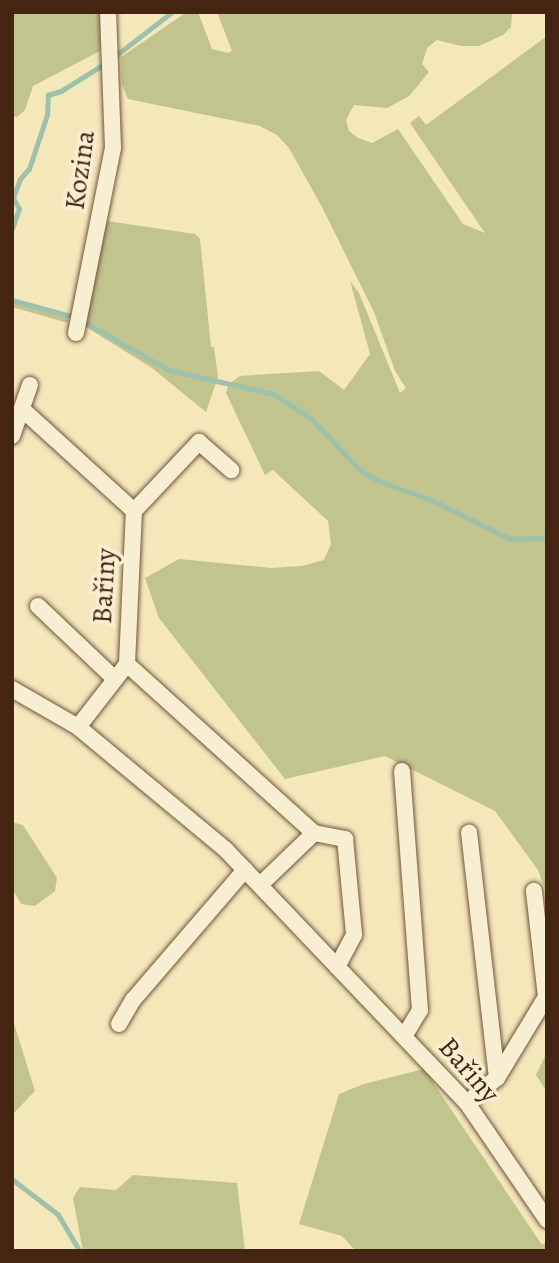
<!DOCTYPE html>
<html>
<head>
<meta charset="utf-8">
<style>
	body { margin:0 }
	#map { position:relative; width:559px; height:1263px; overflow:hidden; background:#f4e7ba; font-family:Alegreya,serif }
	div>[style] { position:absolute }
	.green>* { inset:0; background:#c1c48c }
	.stream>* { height:4.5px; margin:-2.25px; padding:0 2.25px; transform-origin:2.25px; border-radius:2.25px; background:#9dc1aa }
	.roads { filter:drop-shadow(0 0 2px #71553b) drop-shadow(0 0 2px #71553b) }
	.minor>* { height:16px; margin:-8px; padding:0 8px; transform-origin:8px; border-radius:8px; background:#f8efd2 }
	span { translate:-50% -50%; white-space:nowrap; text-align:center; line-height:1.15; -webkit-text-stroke:7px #f8efd2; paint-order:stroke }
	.street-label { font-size:28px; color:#452411 }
	.frame { position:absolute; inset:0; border:14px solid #452411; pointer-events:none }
</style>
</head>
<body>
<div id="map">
	<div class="green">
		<div style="clip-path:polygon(12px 12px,102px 12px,100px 51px,33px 86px,25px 110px,17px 117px,12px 116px)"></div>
		<div style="clip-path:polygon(187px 12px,198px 12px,212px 49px,228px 53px,232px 51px,217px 12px,512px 12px,511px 27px,503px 35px,479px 46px,461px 46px,437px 40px,427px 48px,422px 64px,429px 72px,409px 96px,387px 108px,354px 105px,346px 120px,349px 131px,358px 138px,372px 143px,398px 129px,463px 224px,485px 233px,410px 123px,419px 116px,426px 125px,547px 36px,547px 895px,538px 870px,495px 811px,385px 756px,285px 779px,159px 618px,145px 578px,179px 559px,271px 568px,302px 566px,324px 560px,331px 544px,328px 521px,273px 470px,265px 475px,226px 393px,229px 384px,240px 376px,319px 371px,344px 390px,370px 354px,350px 281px,359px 293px,400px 393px,406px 388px,395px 371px,374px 312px,322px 207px,289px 148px,277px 135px,260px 126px,128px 99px,122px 84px,121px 57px)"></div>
		<div style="clip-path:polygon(107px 221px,195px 234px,200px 239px,211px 347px,214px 347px,218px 377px,206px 412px,152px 368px,83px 325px,103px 225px)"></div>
		<div style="clip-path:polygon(12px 299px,68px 317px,68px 323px,12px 307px)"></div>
		<div style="clip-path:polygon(12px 822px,23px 825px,57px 878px,55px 891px,35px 906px,21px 904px,12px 888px)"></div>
		<div style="clip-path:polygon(12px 1017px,35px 1091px,12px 1115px)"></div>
		<div style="clip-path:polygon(547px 1052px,547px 1092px,536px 1075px)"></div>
		<div style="clip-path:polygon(424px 1069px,542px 1245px,547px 1241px,547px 1251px,356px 1251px,342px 1236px,299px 1224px,339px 1094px,364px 1084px)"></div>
		<div style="clip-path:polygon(133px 1175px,237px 1183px,245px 1251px,83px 1251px,73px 1198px,80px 1187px,116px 1190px)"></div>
	</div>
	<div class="stream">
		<div style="left:114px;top:57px;width:73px;rotate:-37.8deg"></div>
		<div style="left:12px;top:229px;width:21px;rotate:-71deg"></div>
		<div style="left:19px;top:209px;width:13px;rotate:-119deg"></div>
		<div style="left:13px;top:198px;width:20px;rotate:-70deg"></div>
		<div style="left:20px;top:179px;width:13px;rotate:-48deg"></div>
		<div style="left:29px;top:169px;width:57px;rotate:-71.6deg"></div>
		<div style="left:47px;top:115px;width:20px;rotate:-87deg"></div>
		<div style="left:48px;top:95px;width:14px;rotate:-17deg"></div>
		<div style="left:61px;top:91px;width:51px;rotate:-32.1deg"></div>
		<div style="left:12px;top:300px;width:65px;rotate:15.1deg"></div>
		<div style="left:83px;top:321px;width:99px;rotate:29.7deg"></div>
		<div style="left:169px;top:370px;width:108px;rotate:12.9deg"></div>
		<div style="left:274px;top:394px;width:45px;rotate:33.3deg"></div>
		<div style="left:312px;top:419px;width:70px;rotate:46.7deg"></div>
		<div style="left:360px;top:470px;width:22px;rotate:30deg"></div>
		<div style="left:379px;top:481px;width:61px;rotate:20.2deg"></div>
		<div style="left:436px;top:502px;width:84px;rotate:26.3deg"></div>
		<div style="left:511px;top:539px;width:36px;rotate:-2deg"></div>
		<div style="left:12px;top:1179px;width:58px;rotate:37.3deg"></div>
		<div style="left:58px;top:1214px;width:43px;rotate:59.3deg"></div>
	</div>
	<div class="roads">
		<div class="minor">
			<div style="left:76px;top:333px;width:189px;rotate:-78.7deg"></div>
			<div style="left:113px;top:148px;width:136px;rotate:-92.1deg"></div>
			<div style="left:22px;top:409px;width:151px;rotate:42.3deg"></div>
			<div style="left:12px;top:436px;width:54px;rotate:-70.6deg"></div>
			<div style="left:38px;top:606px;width:106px;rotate:43.5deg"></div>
			<div style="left:127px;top:664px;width:252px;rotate:42.1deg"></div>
			<div style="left:314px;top:833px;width:32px;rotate:11deg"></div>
			<div style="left:345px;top:839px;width:96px;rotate:84.6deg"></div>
			<div style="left:354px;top:935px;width:36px;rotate:118deg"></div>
			<div style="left:12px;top:689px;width:76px;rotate:29.9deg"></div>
			<div style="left:78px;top:727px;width:192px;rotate:39.7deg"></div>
			<div style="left:226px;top:850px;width:349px;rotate:46.4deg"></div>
			<div style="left:467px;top:1103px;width:142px;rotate:55.6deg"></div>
			<div style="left:78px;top:727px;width:80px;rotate:-52.1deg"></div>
			<div style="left:127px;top:664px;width:153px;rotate:-87.4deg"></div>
			<div style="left:134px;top:511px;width:95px;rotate:-46.7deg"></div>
			<div style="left:199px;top:442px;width:43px;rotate:41.2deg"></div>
			<div style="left:402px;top:771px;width:240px;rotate:85.7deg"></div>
			<div style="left:420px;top:1010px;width:31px;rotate:121deg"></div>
			<div style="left:260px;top:885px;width:75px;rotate:-43.9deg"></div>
			<div style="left:119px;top:1024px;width:28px;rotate:-60deg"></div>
			<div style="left:133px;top:1000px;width:172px;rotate:-49.3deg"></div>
			<div style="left:497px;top:1078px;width:95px;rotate:-58.8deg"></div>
			<div style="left:546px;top:997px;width:107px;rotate:-96.5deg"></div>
			<div style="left:467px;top:1103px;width:39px;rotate:-40deg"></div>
			<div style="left:497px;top:1078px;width:247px;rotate:-96.5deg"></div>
		</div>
	</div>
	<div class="street-label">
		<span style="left:80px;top:170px;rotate:-82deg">Kozina</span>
		<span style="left:104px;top:586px;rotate:-87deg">Bařiny</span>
		<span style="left:469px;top:1070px;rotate:49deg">Bařiny</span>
	</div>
	<div class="frame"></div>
</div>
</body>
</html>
